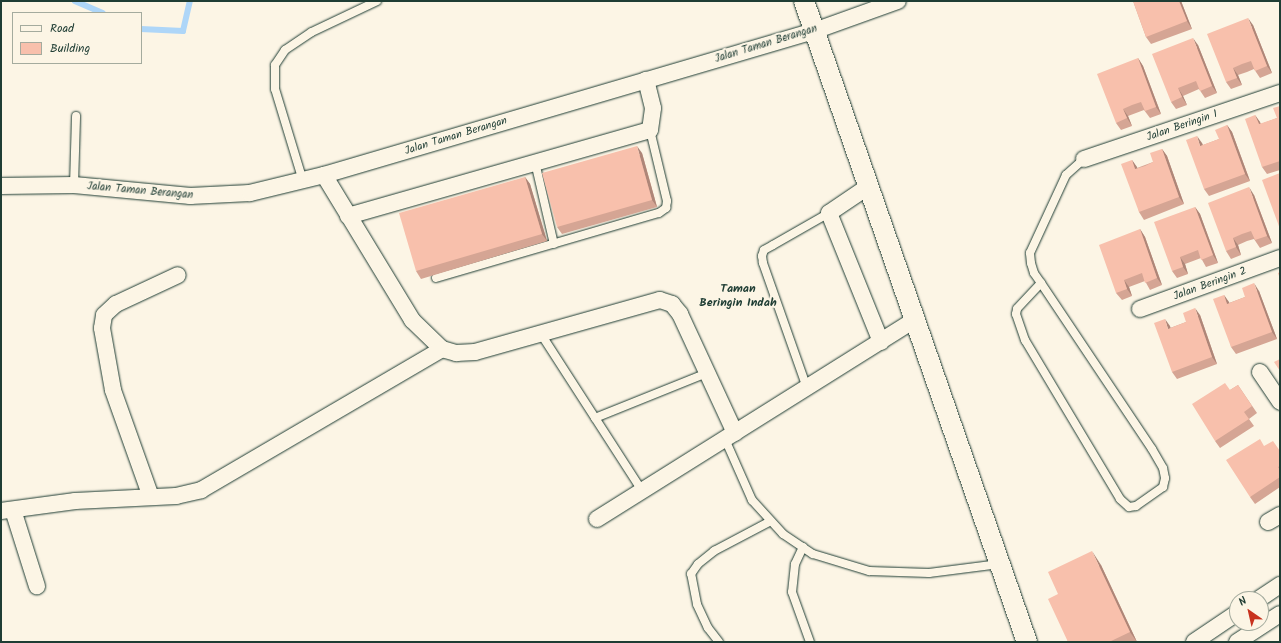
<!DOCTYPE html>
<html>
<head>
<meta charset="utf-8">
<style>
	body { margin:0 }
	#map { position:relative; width:1281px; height:643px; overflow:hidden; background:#fcf5e5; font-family:Kalam,sans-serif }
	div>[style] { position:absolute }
	.stream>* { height:5.5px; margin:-2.75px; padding:0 2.75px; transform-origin:2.75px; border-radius:2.75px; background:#aed6f8 }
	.roads { filter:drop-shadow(0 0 1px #1f3d34) drop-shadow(0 0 1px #1f3d34) }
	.service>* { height:8px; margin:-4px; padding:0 4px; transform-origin:4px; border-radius:4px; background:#fcf5e5 }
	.minor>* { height:16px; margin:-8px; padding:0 8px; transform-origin:8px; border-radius:8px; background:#fcf5e5 }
	.tertiary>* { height:20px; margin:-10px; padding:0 10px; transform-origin:10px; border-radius:10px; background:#fcf5e5 }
	.wall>* { inset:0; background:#d5a594 }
	.shaded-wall>* { inset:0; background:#ae8678 }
	.building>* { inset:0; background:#f8c0ac }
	span { translate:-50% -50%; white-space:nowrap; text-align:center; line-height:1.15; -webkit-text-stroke:4px #fcf5e5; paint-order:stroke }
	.street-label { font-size:11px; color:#1f3d34 }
	.neighbourhood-label { font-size:12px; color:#1f3d34; font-weight:700 }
	.frame { position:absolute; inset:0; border:2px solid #1f3d34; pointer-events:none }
	.legend { position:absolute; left:12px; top:12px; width:130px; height:52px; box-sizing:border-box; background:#fcf5e5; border:1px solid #a4ab9e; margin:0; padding:5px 7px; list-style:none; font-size:12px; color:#1f3d34 }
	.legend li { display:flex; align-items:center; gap:8px; height:20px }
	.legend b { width:20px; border:1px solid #a4ab9e }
	.north { position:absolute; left:1229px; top:591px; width:40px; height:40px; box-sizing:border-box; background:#fcf5e5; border:1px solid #a4ab9e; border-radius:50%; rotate:326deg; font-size:11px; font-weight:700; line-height:16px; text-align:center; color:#1f3d34 }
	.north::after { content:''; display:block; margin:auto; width:14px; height:18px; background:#c8321e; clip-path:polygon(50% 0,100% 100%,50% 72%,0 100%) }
</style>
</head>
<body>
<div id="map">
	<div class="stream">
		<div style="left:75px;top:1px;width:30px;rotate:23deg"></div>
		<div style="left:141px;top:29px;width:42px;rotate:2.7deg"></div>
		<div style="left:183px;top:31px;width:31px;rotate:-77deg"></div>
	</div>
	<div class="roads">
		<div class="service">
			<div style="left:535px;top:162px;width:84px;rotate:77deg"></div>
			<div style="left:303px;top:181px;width:96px;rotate:-106.9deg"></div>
			<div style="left:275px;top:89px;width:24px;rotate:-90deg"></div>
			<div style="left:275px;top:65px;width:18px;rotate:-56deg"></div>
			<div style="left:285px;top:50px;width:32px;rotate:-34deg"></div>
			<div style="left:312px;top:32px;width:72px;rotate:-25.5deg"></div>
			<div style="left:74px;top:185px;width:69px;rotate:-88.3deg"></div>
			<div style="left:436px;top:278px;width:232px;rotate:-16.3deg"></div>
			<div style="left:659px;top:213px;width:9px;rotate:-36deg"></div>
			<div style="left:666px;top:208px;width:7px;rotate:-82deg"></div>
			<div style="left:667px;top:201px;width:73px;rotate:-103.5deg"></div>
			<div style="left:1041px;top:283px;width:35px;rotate:133deg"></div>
			<div style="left:1017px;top:309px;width:5px;rotate:101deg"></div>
			<div style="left:1016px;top:314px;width:28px;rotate:71deg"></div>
			<div style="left:1025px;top:340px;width:185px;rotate:59.1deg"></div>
			<div style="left:1120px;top:499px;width:12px;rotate:42deg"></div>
			<div style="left:1129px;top:507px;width:7px;rotate:-8deg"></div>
			<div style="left:1136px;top:506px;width:33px;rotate:-35deg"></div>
			<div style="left:1163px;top:487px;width:9px;rotate:-77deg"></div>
			<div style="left:1165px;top:478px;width:10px;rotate:-101deg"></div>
			<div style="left:1163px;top:468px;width:22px;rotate:-120deg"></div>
			<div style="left:1152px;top:449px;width:200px;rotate:-123.8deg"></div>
			<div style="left:1041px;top:283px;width:12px;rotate:-125deg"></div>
			<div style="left:1034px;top:273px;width:10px;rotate:-107deg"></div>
			<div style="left:1031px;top:263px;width:10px;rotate:-96deg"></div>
			<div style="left:1030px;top:253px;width:86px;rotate:-65.2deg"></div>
			<div style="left:1066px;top:175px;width:24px;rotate:-42deg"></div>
			<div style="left:541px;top:334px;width:187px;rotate:57.2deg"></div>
			<div style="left:807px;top:388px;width:133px;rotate:-109.4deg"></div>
			<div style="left:763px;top:263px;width:7px;rotate:-98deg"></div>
			<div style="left:762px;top:256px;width:6px;rotate:-72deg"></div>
			<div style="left:764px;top:250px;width:10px;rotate:-29deg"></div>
			<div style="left:773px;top:245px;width:64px;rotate:-29.7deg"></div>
			<div style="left:595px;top:418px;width:121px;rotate:-21.9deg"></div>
			<div style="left:725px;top:439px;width:67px;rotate:66.1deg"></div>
			<div style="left:752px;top:500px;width:46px;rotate:47.6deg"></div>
			<div style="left:783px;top:534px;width:36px;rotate:34deg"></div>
			<div style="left:813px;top:554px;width:59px;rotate:16.9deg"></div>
			<div style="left:869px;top:571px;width:60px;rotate:1.9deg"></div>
			<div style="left:929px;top:573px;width:71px;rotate:-7.3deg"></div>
			<div style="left:803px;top:547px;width:19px;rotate:115deg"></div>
			<div style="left:795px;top:564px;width:28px;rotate:96deg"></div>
			<div style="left:792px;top:592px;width:53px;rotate:70.2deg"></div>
			<div style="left:719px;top:642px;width:18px;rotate:-128deg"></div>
			<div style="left:708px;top:628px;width:26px;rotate:-115deg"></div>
			<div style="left:697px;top:604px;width:31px;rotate:-101deg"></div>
			<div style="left:691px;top:574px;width:12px;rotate:-55deg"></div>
			<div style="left:698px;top:564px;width:21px;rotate:-39deg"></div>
			<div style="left:714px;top:551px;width:64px;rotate:-27.8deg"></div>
		</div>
		<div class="minor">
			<div style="left:1084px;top:159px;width:207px;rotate:-18.6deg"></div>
			<div style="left:324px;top:175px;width:170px;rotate:58.7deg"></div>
			<div style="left:412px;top:320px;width:42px;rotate:44deg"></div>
			<div style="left:442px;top:349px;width:15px;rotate:16deg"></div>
			<div style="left:456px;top:353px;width:19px;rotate:-3deg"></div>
			<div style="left:475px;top:352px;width:192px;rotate:-15.7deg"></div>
			<div style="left:660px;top:300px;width:13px;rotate:18deg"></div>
			<div style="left:672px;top:304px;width:13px;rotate:51deg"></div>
			<div style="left:680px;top:314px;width:131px;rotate:65.2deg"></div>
			<div style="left:1px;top:186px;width:73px;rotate:-0.8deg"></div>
			<div style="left:74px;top:185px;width:117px;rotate:5.4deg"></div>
			<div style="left:190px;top:196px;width:60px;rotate:-2.9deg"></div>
			<div style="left:250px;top:193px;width:76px;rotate:-13.7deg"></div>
			<div style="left:324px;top:175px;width:511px;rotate:-16.38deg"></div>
			<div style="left:814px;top:31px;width:89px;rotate:-19.7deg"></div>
			<div style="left:869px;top:186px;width:48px;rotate:146deg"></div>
			<div style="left:829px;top:213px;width:139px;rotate:68deg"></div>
			<div style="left:348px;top:216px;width:314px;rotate:-15.9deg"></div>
			<div style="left:650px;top:130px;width:22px;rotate:-82deg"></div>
			<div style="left:653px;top:108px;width:29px;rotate:-104deg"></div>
			<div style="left:1140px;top:309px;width:149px;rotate:-20deg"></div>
			<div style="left:1260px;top:372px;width:36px;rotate:56deg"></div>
			<div style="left:151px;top:497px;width:114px;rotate:-109.6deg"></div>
			<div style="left:113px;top:390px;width:63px;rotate:-100.1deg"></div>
			<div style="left:102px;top:328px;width:13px;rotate:-81deg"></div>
			<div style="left:104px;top:315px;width:16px;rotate:-43deg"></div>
			<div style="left:116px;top:304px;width:68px;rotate:-25.1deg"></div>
			<div style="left:13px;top:510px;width:80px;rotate:72.5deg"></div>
			<div style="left:1px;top:511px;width:75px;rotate:-7.7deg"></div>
			<div style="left:75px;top:501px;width:101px;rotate:-2.8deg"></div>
			<div style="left:176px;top:496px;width:26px;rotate:-13deg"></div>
			<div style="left:201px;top:490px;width:279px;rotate:-30.3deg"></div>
			<div style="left:597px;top:519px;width:377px;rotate:-32.1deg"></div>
			<div style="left:1268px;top:522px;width:14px;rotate:-30deg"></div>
			<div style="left:1259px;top:599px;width:25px;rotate:-34deg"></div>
			<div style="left:1194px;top:642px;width:52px;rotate:-34deg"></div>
			<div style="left:1237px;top:642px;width:51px;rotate:-33.1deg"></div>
		</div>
		<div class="tertiary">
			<div style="left:804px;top:1px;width:679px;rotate:70.82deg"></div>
		</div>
	</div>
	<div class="wall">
		<div style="clip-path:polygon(1133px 1px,1181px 1px,1192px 29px,1151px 44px,1146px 37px)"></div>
		<div style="clip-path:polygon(1253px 25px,1272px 73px,1260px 78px,1254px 69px,1247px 72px,1238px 75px,1242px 85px,1231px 89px,1226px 82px)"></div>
		<div style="clip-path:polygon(1198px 45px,1217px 93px,1205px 98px,1199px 89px,1183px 96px,1187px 105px,1176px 109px,1171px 102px)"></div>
		<div style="clip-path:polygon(1138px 58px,1143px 66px,1161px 114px,1150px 118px,1144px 110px,1128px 116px,1132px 126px,1121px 130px,1116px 123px)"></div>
		<div style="clip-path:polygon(1280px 106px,1280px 170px,1267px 174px,1262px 167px,1255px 115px,1261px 124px,1277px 118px)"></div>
		<div style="clip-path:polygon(1227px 125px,1232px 132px,1250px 181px,1209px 196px,1204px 189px,1202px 143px,1203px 145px,1219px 139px)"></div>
		<div style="clip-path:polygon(1162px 149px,1167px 156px,1184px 204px,1144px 220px,1139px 212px,1132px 160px,1137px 168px,1153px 162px)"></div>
		<div style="clip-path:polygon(642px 153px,657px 207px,562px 234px,557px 227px)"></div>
		<div style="clip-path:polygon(525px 177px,530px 184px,547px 241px,421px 279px,416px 271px)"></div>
		<div style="clip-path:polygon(1254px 195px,1272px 243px,1260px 248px,1254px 239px,1247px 241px,1238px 245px,1241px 255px,1231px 259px,1226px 251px)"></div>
		<div style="clip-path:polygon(1195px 207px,1200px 214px,1218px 263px,1206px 267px,1201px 258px,1185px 264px,1188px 274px,1177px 278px,1172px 271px)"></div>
		<div style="clip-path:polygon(1140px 229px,1145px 237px,1162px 285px,1150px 290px,1145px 281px,1129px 287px,1132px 296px,1122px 300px,1116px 293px)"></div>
		<div style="clip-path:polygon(1259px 291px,1277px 339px,1236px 354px,1231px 347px,1224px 295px,1229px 303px,1245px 297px)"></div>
		<div style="clip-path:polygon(1200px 315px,1217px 364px,1177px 379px,1172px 372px,1170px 326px,1170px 328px,1186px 322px)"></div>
		<div style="clip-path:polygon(1238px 385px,1257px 413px,1249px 419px,1254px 426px,1220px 448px,1215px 441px,1230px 390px)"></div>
		<div style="clip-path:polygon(1265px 446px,1280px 451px,1280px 487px,1255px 504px,1250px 497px)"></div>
		<div style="clip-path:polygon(1101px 565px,1137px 642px,1068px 642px,1058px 594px)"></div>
	</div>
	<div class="shaded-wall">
		<div style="clip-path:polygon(1179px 1px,1181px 1px,1192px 29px,1187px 21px)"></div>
		<div style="clip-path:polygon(1248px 18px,1253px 25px,1272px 73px,1267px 66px)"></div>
		<div style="clip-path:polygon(1193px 38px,1198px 45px,1217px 93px,1212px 86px)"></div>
		<div style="clip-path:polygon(1138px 58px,1143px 66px,1161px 114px,1156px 107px)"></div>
		<div style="clip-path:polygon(1233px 68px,1238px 75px,1242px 85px,1237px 78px)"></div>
		<div style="clip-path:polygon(1178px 88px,1183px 96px,1187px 105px,1182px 97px)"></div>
		<div style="clip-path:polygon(1123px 109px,1128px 116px,1132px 126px,1127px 118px)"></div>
		<div style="clip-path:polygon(1255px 115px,1260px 122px,1264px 132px,1259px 124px)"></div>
		<div style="clip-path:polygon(1227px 125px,1232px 132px,1250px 181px,1245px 174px)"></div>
		<div style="clip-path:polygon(1197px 136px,1202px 143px,1205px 153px,1200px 146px)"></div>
		<div style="clip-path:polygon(637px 146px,642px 153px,657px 207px,652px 200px)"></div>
		<div style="clip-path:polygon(1162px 149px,1167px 156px,1184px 204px,1179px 197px)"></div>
		<div style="clip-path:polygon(1132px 160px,1137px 167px,1140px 176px,1135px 169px)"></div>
		<div style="clip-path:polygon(525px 177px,530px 184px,547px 241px,542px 234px)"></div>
		<div style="clip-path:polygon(1249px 187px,1254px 195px,1272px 243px,1267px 236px)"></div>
		<div style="clip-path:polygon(1195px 207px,1200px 214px,1218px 263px,1213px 255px)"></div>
		<div style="clip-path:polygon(1140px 229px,1145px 237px,1162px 285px,1157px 278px)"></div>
		<div style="clip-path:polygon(1233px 238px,1238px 245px,1241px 255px,1236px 247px)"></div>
		<div style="clip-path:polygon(1180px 257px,1185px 264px,1188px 274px,1183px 267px)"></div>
		<div style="clip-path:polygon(1124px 280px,1129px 287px,1132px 296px,1127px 289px)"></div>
		<div style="clip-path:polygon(1254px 283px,1259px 291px,1277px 339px,1272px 332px)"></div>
		<div style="clip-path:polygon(1224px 295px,1229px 302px,1232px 311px,1227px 304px)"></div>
		<div style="clip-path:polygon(1195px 308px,1200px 315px,1217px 364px,1212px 357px)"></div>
		<div style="clip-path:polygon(1165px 319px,1170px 326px,1173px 336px,1168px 329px)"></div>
		<div style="clip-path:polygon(1092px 551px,1101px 565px,1137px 642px,1130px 632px)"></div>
	</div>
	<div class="building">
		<div style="clip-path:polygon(1133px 1px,1179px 1px,1187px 21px,1146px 37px)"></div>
		<div style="clip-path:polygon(1248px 18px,1267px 66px,1255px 71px,1251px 61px,1242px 64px,1233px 68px,1237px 78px,1226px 82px,1207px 34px)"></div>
		<div style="clip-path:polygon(1193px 38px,1212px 86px,1200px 91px,1196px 81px,1178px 88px,1182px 97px,1171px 102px,1152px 54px)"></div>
		<div style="clip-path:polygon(1138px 58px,1156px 107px,1145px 111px,1141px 102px,1132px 105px,1123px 109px,1127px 118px,1116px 123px,1097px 74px)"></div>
		<div style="clip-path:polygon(1280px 106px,1280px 161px,1262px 167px,1245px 119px,1255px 115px,1259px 124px,1277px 118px,1273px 108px)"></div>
		<div style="clip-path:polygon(1227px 125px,1245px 174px,1204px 189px,1186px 140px,1197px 136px,1200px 146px,1219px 139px,1215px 130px)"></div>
		<div style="clip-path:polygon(637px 146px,652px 200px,557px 227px,542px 173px)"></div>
		<div style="clip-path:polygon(1162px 149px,1179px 197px,1139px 212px,1121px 164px,1132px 160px,1135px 169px,1145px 166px,1153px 162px,1150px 153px)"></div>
		<div style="clip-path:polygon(1280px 173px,1280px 229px,1262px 180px)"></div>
		<div style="clip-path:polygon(525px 177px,542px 234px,416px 271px,399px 213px)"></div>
		<div style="clip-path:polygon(1249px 187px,1267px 236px,1255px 240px,1251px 231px,1242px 234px,1233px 238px,1236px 247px,1226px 251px,1208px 203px)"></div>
		<div style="clip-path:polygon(1195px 207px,1213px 255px,1201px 260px,1198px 250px,1180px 257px,1183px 267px,1172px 271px,1154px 222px)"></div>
		<div style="clip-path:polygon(1140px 229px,1157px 278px,1145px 283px,1142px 273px,1124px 280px,1127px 289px,1116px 293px,1099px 245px)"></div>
		<div style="clip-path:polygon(1280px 272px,1280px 279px,1278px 273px)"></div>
		<div style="clip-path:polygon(1254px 283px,1272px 332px,1231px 347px,1213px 299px,1224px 295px,1227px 304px,1245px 297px,1242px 288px)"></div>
		<div style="clip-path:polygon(1195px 308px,1212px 357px,1172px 372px,1154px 323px,1165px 319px,1168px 329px,1186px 322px,1183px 313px)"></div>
		<div style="clip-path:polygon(1280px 359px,1280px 371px,1274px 362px)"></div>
		<div style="clip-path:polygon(1225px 383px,1230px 390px,1238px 385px,1252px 406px,1244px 412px,1249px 419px,1215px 441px,1192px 404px)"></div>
		<div style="clip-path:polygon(1260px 439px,1264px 446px,1273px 441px,1280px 451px,1280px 466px,1278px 467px,1280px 470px,1280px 477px,1250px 497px,1226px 460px)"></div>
		<div style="clip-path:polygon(1092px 551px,1130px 632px,1109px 642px,1068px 642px,1048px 599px,1058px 594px,1048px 572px)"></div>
	</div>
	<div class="street-label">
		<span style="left:766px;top:44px;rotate:-17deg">Jalan Taman Berangan</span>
		<span style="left:1182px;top:126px;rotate:-19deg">Jalan Beringin 1</span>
		<span style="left:456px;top:136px;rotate:-17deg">Jalan Taman Berangan</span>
		<span style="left:140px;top:191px;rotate:5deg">Jalan Taman Berangan</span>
		<span style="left:1210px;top:284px;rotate:-20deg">Jalan Beringin 2</span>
	</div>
	<div class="neighbourhood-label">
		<span style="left:738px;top:296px">Taman<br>Beringin Indah</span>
	</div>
	<div class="frame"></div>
	<ul class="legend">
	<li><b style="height:5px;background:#fcf5e5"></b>Road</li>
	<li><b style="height:11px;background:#f8c0ac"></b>Building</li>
	</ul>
	<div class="north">N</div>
</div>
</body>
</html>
